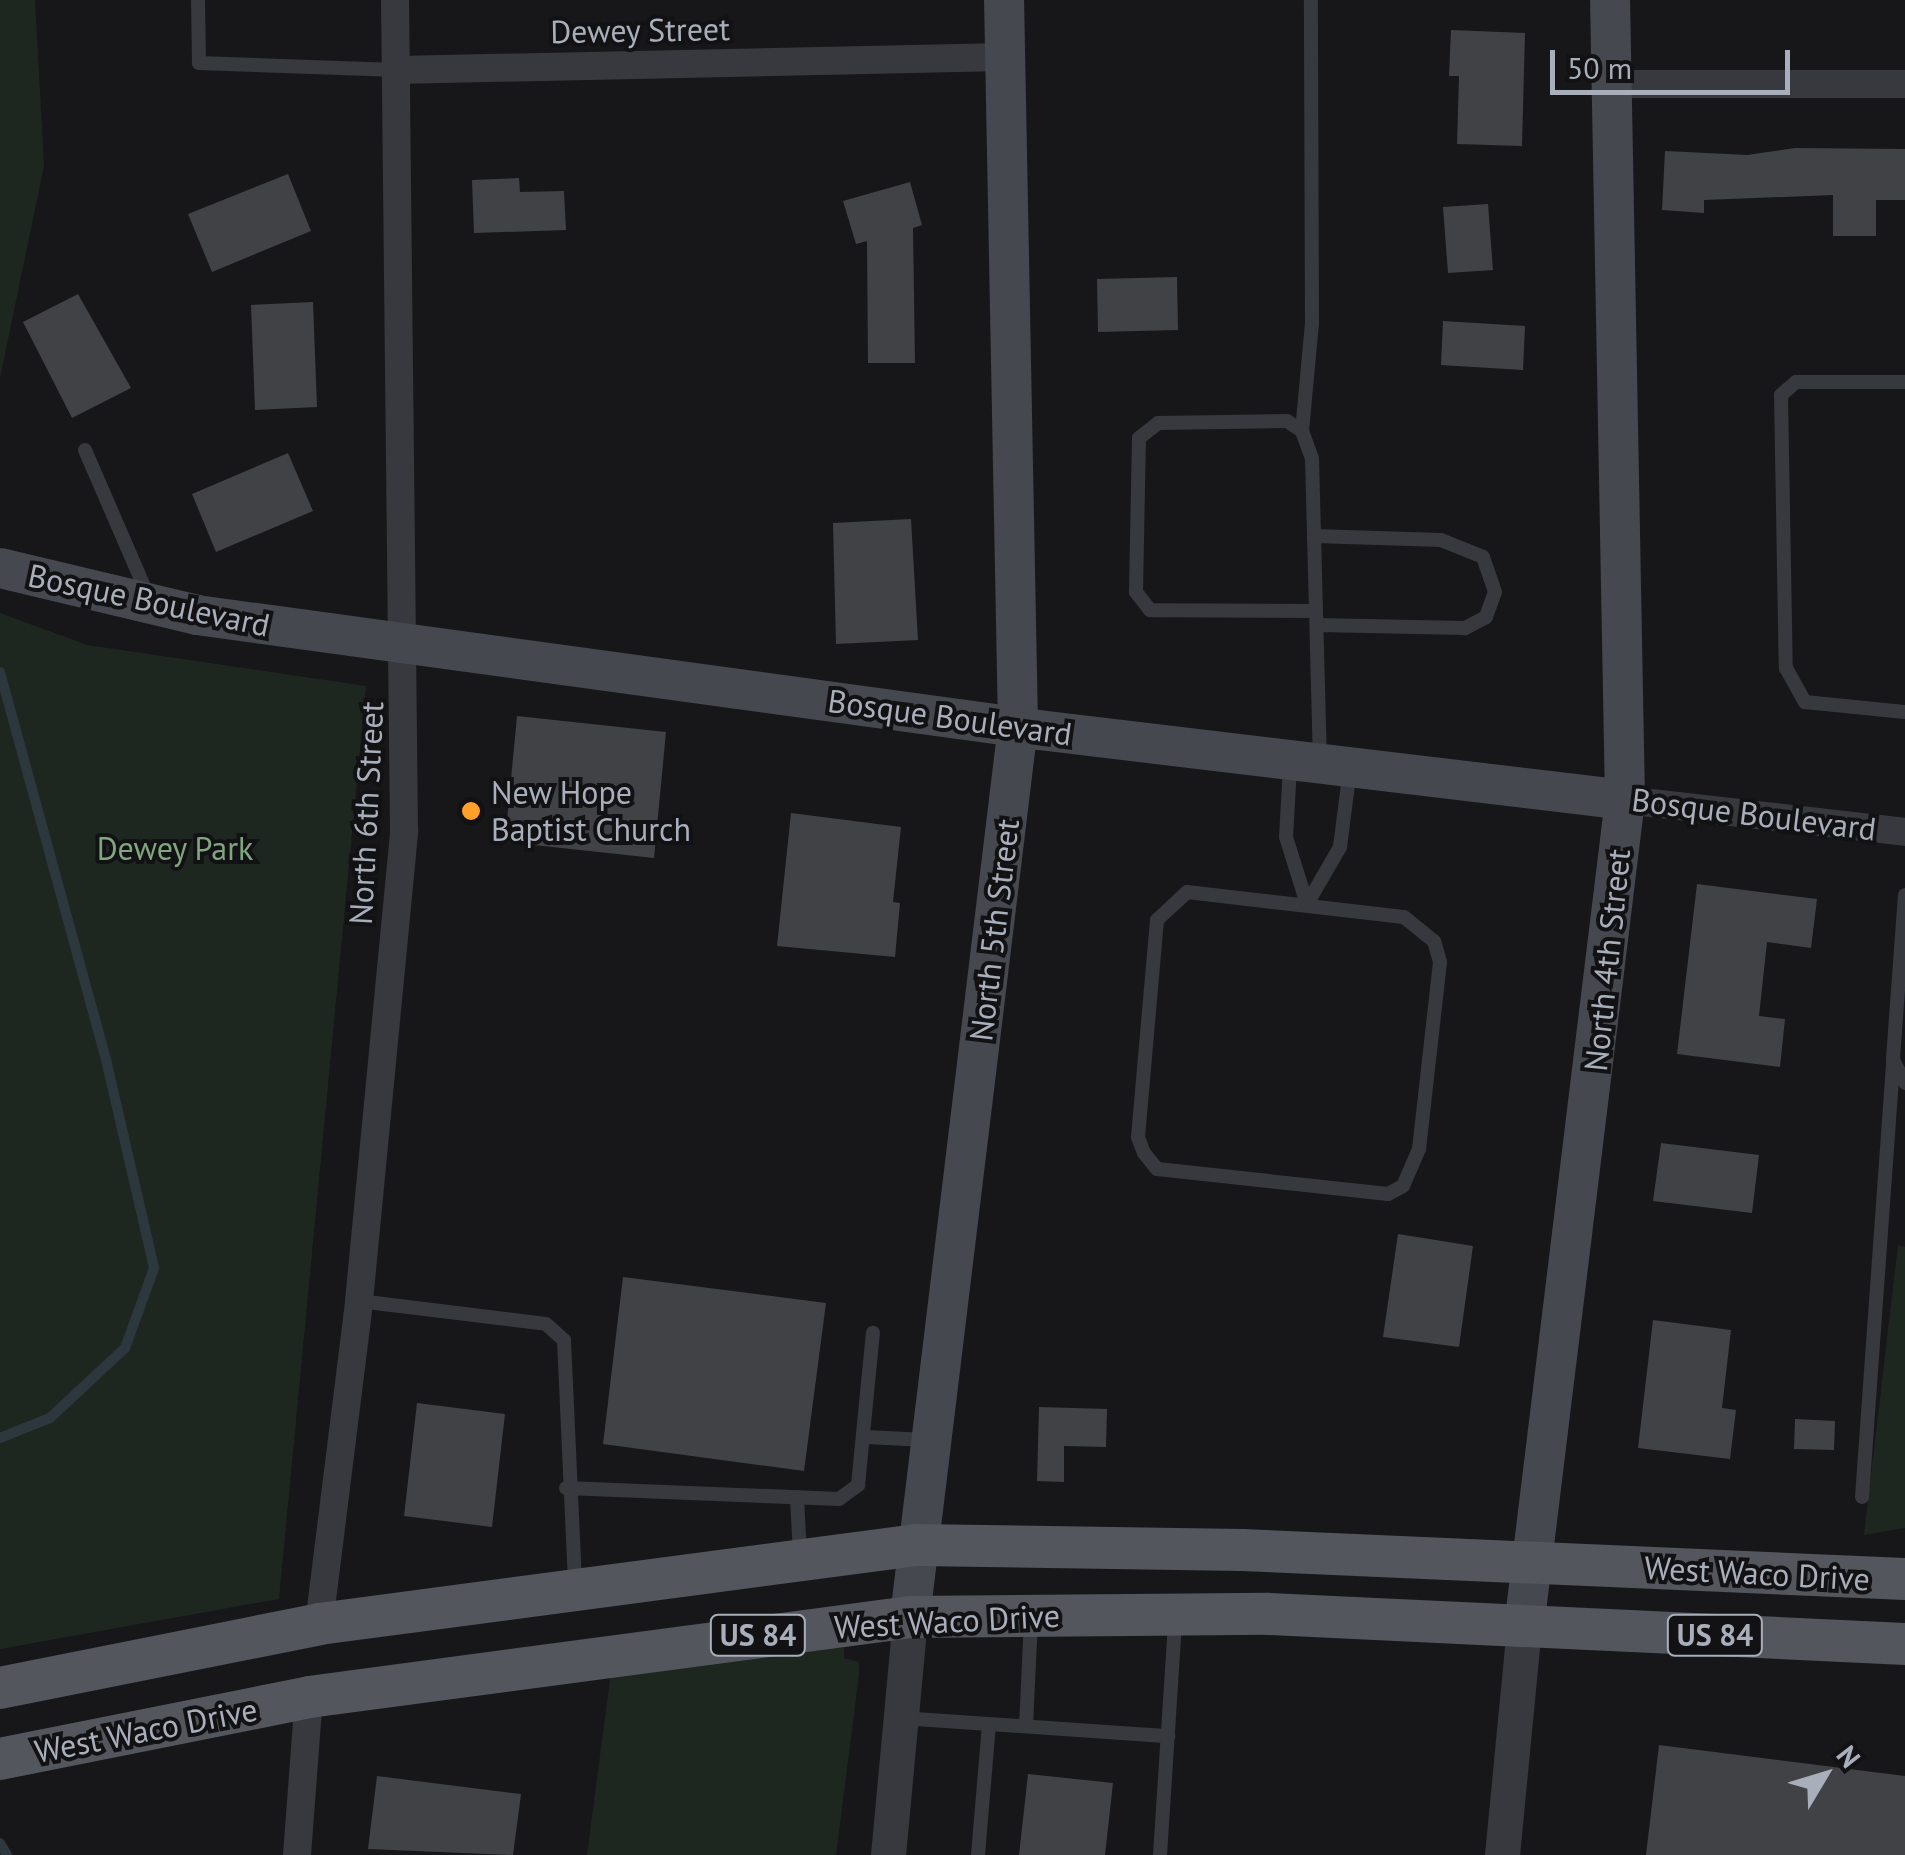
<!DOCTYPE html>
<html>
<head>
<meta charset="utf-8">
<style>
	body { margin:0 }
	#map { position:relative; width:1905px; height:1855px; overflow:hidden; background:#171719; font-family:"PT Sans",sans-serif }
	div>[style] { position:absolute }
	.green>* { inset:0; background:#1e271f }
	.stream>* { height:10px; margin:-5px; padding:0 5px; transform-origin:5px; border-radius:5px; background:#2c383e }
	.building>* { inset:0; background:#414246 }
	.service>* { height:14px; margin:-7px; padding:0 7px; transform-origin:7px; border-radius:7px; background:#37393e }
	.minor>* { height:28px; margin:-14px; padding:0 14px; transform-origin:14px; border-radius:14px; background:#37393e }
	.tertiary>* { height:35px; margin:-17.5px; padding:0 17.5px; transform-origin:17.5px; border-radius:17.5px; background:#37393e }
	.secondary>* { height:40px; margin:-20px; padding:0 20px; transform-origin:20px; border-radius:20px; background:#45484e }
	.primary>* { height:42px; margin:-21px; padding:0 21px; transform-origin:21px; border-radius:21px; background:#53565d }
	.dots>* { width:28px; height:28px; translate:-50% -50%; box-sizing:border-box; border:5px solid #121214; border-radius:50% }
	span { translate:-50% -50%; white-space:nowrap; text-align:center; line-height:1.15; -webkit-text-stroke:8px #121214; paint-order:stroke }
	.shield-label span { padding:2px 8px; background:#121214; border:2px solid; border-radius:8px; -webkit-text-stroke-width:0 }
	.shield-label { font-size:30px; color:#a8afba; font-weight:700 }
	.street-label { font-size:32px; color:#a8afba }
	.poi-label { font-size:32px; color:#a8afba }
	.left { translate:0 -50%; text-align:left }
	.park-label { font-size:32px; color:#7fa67e }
	.north { position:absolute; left:1775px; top:1725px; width:100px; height:100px; -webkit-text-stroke:8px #121214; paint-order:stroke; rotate:52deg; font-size:28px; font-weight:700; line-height:40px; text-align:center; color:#a8afba }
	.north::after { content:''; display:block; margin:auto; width:35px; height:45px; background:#a8afba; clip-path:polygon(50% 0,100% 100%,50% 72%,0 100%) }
	.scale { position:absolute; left:1550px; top:50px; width:240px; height:45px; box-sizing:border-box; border:5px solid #a8afba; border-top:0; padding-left:12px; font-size:30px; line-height:35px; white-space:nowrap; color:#a8afba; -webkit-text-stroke:8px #121214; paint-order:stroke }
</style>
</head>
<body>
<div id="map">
	<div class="green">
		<div style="clip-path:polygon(0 0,35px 0,44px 166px,0 378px)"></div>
		<div style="clip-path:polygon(0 613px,87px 645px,366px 686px,279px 1599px,0 1649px)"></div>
		<div style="clip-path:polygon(1898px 1245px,1905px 1247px,1905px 1528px,1864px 1535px)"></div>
		<div style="clip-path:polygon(844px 1647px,844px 1658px,859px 1662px,859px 1675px,836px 1855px,587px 1855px,611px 1672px)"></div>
	</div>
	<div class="stream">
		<div style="left:0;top:672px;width:406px;rotate:74.7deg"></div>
		<div style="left:107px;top:1064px;width:209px;rotate:77deg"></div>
		<div style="left:154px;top:1268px;width:85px;rotate:109.9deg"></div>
		<div style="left:125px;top:1348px;width:103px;rotate:137deg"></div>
		<div style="left:50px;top:1418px;width:54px;rotate:158.2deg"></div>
		<div style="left:0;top:1843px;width:14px;rotate:60deg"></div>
	</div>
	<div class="building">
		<div style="clip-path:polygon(1451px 30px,1525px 33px,1522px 146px,1457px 144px,1459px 76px,1449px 76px)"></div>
		<div style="clip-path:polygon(1795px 148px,1905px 149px,1905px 200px,1876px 200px,1876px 236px,1833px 236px,1833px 195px,1704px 200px,1704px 213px,1662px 210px,1665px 151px,1747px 155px)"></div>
		<div style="clip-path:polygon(288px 174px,311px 231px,212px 272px,188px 214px)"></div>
		<div style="clip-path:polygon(519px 178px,520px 192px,564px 191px,566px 230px,474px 233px,472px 180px)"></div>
		<div style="clip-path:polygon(910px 182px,922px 225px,913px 228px,915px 363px,868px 363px,867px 241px,856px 244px,843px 201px)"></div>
		<div style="clip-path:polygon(1488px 204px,1493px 270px,1448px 273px,1443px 207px)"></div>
		<div style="clip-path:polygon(1177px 277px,1178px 330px,1098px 332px,1097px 279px)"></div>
		<div style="clip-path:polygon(78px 294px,131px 388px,72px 418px,23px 322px)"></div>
		<div style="clip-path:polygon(313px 302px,317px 407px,255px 410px,251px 305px)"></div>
		<div style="clip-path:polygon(1443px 321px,1525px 326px,1523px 370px,1441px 365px)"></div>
		<div style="clip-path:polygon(288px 453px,313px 511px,216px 552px,192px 494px)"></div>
		<div style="clip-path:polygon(911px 519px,918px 640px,836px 644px,833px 523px)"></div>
		<div style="clip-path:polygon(517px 716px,666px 732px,654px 858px,505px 842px)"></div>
		<div style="clip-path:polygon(791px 813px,901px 827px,893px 902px,900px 903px,895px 957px,777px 946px)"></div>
		<div style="clip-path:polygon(1697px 884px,1817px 899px,1811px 948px,1767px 942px,1759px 1016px,1785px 1019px,1780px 1067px,1677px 1054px)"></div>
		<div style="clip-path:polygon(1661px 1143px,1759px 1155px,1752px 1213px,1653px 1201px)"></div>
		<div style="clip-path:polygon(1398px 1234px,1473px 1246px,1459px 1347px,1383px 1337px)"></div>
		<div style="clip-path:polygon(623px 1277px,826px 1303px,804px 1471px,603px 1444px)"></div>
		<div style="clip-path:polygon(1653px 1320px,1731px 1330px,1722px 1408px,1736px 1410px,1730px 1459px,1638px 1448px)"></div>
		<div style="clip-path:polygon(417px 1403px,505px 1414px,492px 1527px,404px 1516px)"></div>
		<div style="clip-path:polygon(1039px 1407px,1107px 1409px,1106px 1447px,1064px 1446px,1064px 1482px,1037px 1481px)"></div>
		<div style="clip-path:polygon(1795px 1419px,1835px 1421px,1834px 1450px,1794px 1449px)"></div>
		<div style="clip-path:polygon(1659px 1745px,1905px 1776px,1905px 1855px,1646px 1855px)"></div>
		<div style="clip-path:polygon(1028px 1774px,1113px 1783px,1105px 1855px,1019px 1855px)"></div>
		<div style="clip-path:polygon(377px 1776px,521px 1794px,513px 1855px,368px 1849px)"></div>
	</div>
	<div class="service">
		<div style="left:198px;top:0;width:63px;rotate:89.1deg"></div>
		<div style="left:199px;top:63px;width:198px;rotate:2deg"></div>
		<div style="left:1905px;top:382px;width:109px;rotate:180deg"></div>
		<div style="left:1796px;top:382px;width:20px;rotate:139deg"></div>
		<div style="left:1781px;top:395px;width:273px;rotate:89deg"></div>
		<div style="left:1786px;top:668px;width:39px;rotate:61deg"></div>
		<div style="left:1805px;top:702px;width:100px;rotate:5.7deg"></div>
		<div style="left:1302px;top:431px;width:108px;rotate:-84.7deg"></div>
		<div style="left:1312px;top:323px;width:323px;rotate:-90.2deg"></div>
		<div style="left:85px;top:450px;width:161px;rotate:66.6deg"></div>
		<div style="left:1314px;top:536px;width:127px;rotate:1.8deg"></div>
		<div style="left:1441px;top:540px;width:45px;rotate:22deg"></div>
		<div style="left:1483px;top:557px;width:37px;rotate:71deg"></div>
		<div style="left:1495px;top:592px;width:27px;rotate:110deg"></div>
		<div style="left:1486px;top:617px;width:24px;rotate:152deg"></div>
		<div style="left:1465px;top:628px;width:148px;rotate:-178.8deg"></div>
		<div style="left:1316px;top:611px;width:166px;rotate:-179.7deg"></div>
		<div style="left:1150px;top:610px;width:23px;rotate:-128deg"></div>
		<div style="left:1136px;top:592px;width:154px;rotate:-88.9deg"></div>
		<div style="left:1139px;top:438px;width:24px;rotate:-38deg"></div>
		<div style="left:1158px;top:423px;width:129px;rotate:-0.9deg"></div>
		<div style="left:1287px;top:421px;width:18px;rotate:34deg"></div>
		<div style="left:1302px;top:431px;width:29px;rotate:70deg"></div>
		<div style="left:1312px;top:458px;width:300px;rotate:88.5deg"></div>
		<div style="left:1290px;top:766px;width:71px;rotate:93.2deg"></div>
		<div style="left:1286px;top:837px;width:70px;rotate:72.6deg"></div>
		<div style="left:1187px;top:892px;width:218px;rotate:6.6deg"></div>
		<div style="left:1404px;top:917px;width:38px;rotate:39deg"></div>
		<div style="left:1434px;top:941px;width:22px;rotate:74deg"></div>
		<div style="left:1440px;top:962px;width:188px;rotate:96.4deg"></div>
		<div style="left:1419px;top:1149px;width:40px;rotate:113.4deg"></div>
		<div style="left:1403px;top:1186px;width:17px;rotate:152deg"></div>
		<div style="left:1388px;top:1194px;width:232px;rotate:-173.8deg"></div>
		<div style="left:1157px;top:1169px;width:21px;rotate:-129deg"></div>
		<div style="left:1144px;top:1153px;width:17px;rotate:-111deg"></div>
		<div style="left:1138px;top:1137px;width:218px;rotate:-85deg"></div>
		<div style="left:1157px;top:920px;width:41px;rotate:-43deg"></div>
		<div style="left:1905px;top:895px;width:165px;rotate:94.2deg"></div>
		<div style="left:1893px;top:1060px;width:26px;rotate:62deg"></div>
		<div style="left:1307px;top:904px;width:66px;rotate:-59.9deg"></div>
		<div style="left:1340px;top:847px;width:79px;rotate:-82.7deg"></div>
		<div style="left:359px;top:1301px;width:188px;rotate:7deg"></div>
		<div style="left:546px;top:1324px;width:24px;rotate:42deg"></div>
		<div style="left:564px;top:1340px;width:245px;rotate:87.4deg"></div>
		<div style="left:867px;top:1437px;width:59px;rotate:2.9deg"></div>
		<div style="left:566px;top:1488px;width:273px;rotate:2.3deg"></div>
		<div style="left:839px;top:1499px;width:24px;rotate:-36deg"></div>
		<div style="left:858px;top:1485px;width:153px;rotate:-84.4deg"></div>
		<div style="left:797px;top:1497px;width:59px;rotate:87.1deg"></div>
		<div style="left:1862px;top:1497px;width:438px;rotate:-85.9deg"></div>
		<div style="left:901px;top:1718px;width:268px;rotate:3.9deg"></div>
		<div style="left:1026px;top:1726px;width:106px;rotate:-87.3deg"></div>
		<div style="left:978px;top:1855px;width:131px;rotate:-85.2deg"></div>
		<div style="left:1160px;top:1855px;width:234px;rotate:-86.3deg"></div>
	</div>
	<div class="minor">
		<div style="left:397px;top:70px;width:608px;rotate:-1.22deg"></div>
		<div style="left:1612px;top:84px;width:293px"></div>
		<div style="left:1625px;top:800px;width:282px;rotate:6.5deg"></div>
		<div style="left:319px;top:1624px;width:325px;rotate:-82.9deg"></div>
		<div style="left:359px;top:1301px;width:473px;rotate:-84.5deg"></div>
		<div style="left:404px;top:830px;width:830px;rotate:-90.62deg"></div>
		<div style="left:297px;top:1855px;width:158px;rotate:-85.7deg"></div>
	</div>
	<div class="tertiary">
		<div style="left:888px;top:1855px;width:239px;rotate:-84.7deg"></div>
		<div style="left:1502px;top:1855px;width:229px;rotate:-84.5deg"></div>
	</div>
	<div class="secondary">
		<div style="left:0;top:568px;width:203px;rotate:13.4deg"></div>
		<div style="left:197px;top:615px;width:850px;rotate:7.78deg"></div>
		<div style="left:1039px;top:730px;width:590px;rotate:6.81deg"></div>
		<div style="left:910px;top:1617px;width:898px;rotate:-83.09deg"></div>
		<div style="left:1018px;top:726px;width:726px;rotate:-91.1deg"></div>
		<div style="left:1524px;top:1627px;width:833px;rotate:-83.04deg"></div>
		<div style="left:1625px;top:800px;width:800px;rotate:-91.07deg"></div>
	</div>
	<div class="primary">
		<div style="left:0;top:1688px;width:325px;rotate:-11.3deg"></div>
		<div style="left:319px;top:1624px;width:603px;rotate:-7.53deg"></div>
		<div style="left:917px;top:1545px;width:325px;rotate:0.9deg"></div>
		<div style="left:1242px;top:1550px;width:664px;rotate:2.5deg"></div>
		<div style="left:0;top:1759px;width:315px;rotate:-11.3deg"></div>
		<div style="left:309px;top:1697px;width:606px;rotate:-7.58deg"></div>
		<div style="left:910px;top:1617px;width:359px;rotate:-0.5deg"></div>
		<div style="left:1269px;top:1614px;width:637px;rotate:2.7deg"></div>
	</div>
	<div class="dots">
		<div style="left:471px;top:811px;background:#fea029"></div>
	</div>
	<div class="shield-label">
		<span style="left:758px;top:1635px">US 84</span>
		<span style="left:1715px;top:1635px">US 84</span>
	</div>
	<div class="street-label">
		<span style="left:640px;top:30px;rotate:-1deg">Dewey Street</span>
		<span style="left:149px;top:600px;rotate:12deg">Bosque Boulevard</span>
		<span style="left:950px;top:717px;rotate:8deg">Bosque Boulevard</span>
		<span style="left:366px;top:813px;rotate:-87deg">North 6th Street</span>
		<span style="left:1754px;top:814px;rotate:7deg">Bosque Boulevard</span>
		<span style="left:994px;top:930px;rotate:-83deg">North 5th Street</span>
		<span style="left:1607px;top:960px;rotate:-84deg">North 4th Street</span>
		<span style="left:1757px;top:1573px;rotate:3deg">West Waco Drive</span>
		<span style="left:947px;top:1621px;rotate:-3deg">West Waco Drive</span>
		<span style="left:146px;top:1730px;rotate:-11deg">West Waco Drive</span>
	</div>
	<div class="poi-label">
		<span class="left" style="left:491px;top:811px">New Hope<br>Baptist Church</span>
	</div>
	<div class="park-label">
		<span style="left:175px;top:848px">Dewey Park</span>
	</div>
	<div class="north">N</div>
	<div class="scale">50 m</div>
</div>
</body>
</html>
